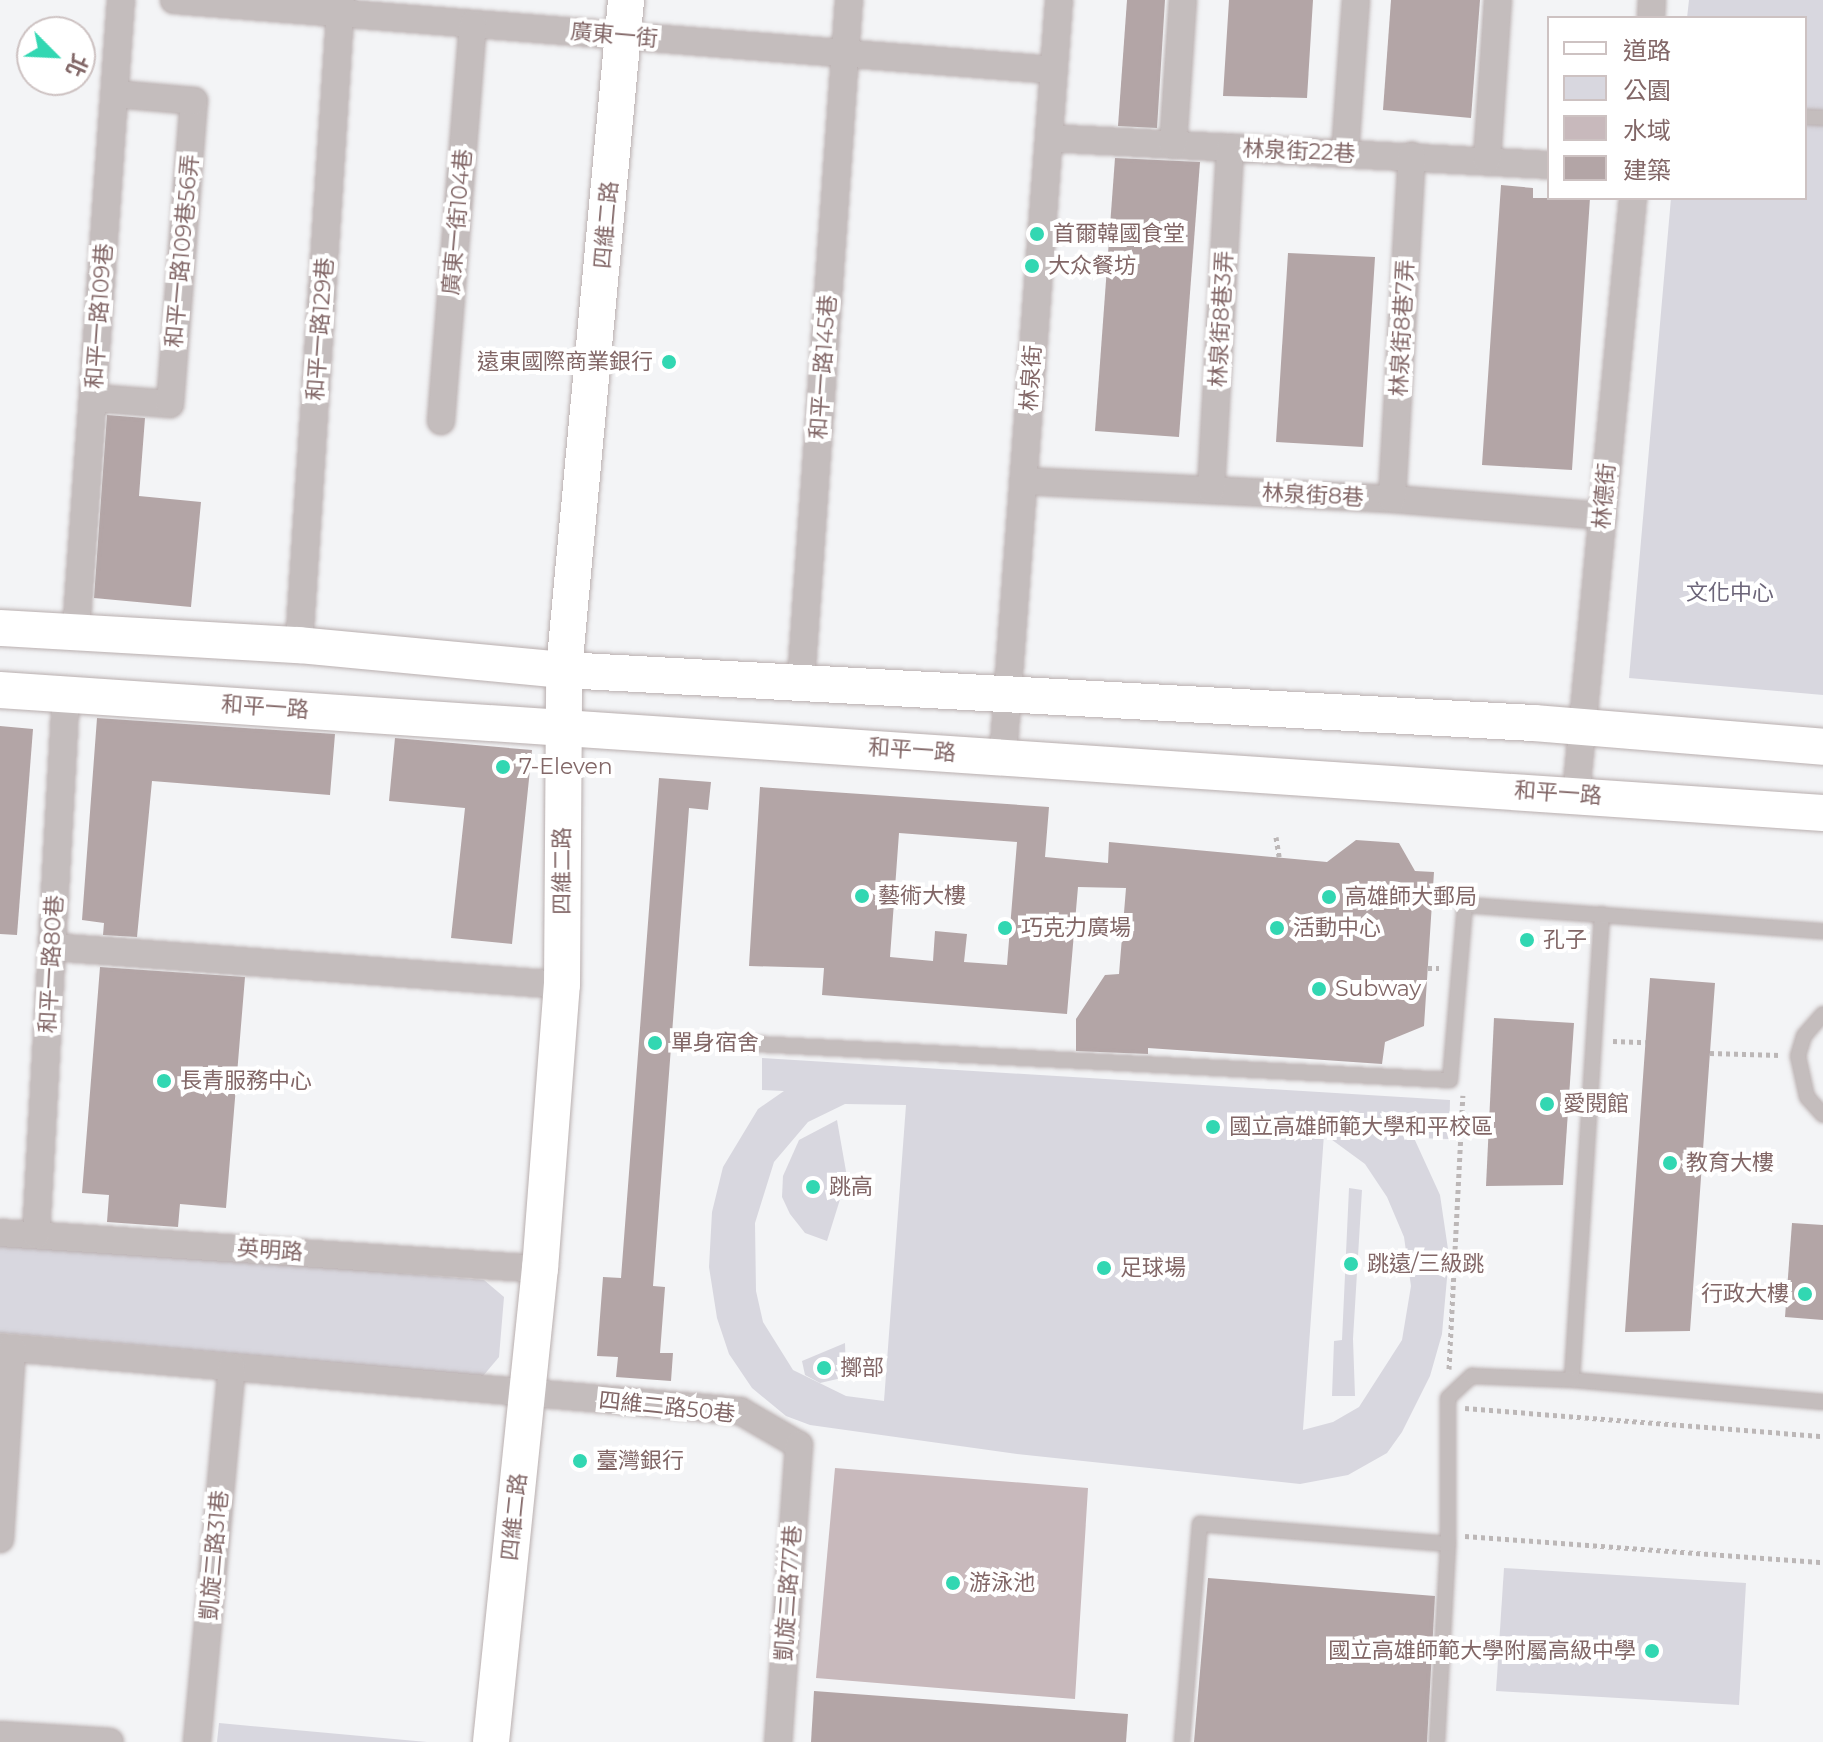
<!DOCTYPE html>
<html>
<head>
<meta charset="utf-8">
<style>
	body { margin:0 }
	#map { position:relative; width:1823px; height:1742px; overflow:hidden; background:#f3f4f6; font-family:Montserrat,"Noto Sans TC",sans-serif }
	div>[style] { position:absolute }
	.green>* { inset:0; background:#d8d7df }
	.water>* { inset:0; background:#c8b9bc }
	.building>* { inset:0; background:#b3a5a6 }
	.path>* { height:5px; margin-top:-2.5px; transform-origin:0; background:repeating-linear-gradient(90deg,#bcb7b7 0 4px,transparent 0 8px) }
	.roads { filter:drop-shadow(0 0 2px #b9afaf) drop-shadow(0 0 2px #b9afaf) }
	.lane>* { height:14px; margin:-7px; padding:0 7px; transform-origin:7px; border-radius:7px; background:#c4bdbd }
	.street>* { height:26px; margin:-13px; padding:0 13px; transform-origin:13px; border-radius:13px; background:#c4bdbd }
	.secondary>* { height:36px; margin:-18px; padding:0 18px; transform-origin:18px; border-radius:18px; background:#fff }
	.dots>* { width:22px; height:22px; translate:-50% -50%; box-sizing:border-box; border:4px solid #fff; border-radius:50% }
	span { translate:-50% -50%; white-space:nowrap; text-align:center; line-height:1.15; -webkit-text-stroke:8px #fff; paint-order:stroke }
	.street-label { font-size:22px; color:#826767 }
	.poi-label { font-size:22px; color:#826767 }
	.left { translate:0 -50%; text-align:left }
	.right { translate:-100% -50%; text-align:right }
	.park-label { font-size:22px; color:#6c6579 }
	.legend { position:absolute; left:1547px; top:16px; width:260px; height:184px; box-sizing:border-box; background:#fff; border:2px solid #cdc2c2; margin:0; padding:10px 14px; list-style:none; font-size:24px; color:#826767 }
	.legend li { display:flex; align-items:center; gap:16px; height:40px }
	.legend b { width:40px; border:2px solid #cdc2c2 }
	.north { position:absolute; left:16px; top:16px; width:80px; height:80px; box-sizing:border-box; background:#fff; border:2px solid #cdc2c2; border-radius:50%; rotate:114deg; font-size:22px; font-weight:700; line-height:32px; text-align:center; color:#826767 }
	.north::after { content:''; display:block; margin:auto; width:28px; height:36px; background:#32d7b2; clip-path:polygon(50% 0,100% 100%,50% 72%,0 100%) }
</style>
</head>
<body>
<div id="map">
	<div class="green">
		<div style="clip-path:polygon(1689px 0,1823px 0,1823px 695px,1629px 678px,1671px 198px,1805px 198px,1805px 18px,1687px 18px)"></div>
		<div style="clip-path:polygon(evenodd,762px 1058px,1450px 1100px,1449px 1139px,1414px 1138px,1440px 1195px,1449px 1256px,1442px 1334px,1430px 1376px,1402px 1432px,1387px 1453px,1348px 1475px,1300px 1484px,1017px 1454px,810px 1425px,786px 1416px,752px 1388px,729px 1354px,717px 1318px,709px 1267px,712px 1212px,723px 1167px,758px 1109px,784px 1091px,762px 1090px,762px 1058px,845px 1104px,906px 1105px,884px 1401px,846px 1396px,793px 1370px,763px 1322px,756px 1291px,755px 1223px,774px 1162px,808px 1122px,845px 1104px,762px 1058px,1324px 1134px,1365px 1164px,1387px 1197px,1404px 1237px,1411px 1286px,1402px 1340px,1359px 1407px,1333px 1422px,1303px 1430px,1324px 1134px)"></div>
		<div style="clip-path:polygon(837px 1120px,847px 1177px,827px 1241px,805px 1233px,790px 1214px,782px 1197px,783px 1176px,799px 1140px)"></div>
		<div style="clip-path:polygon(1349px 1188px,1362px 1190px,1353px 1339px,1355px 1396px,1332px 1396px,1334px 1341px,1342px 1340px)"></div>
		<div style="clip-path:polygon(0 1240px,484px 1280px,504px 1297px,499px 1357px,483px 1376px,0 1333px)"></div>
		<div style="clip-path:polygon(845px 1343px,846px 1377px,820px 1383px,805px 1375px,802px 1361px)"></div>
		<div style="clip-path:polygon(1504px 1568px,1746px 1583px,1739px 1705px,1496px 1691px)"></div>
		<div style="clip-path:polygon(219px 1723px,427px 1742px,217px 1742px)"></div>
	</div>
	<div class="water">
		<div style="clip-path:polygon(835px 1468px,1088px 1488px,1075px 1699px,816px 1678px)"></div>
	</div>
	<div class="building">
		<div style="clip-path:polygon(1127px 0,1165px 0,1157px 128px,1118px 126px)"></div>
		<div style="clip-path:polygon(1229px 0,1313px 0,1307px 98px,1223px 96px)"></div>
		<div style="clip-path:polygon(1391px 0,1480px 0,1471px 118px,1383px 110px)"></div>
		<div style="clip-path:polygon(1115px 158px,1200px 162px,1179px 437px,1095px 431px)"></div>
		<div style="clip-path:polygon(1501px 185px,1533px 188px,1533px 198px,1590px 198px,1572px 470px,1482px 465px)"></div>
		<div style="clip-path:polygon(1288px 253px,1375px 257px,1363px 447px,1276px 442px)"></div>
		<div style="clip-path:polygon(107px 415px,145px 418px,139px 496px,201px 502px,191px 607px,94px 598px)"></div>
		<div style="clip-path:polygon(97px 718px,335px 734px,330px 795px,152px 781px,137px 937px,103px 935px,104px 923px,82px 920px)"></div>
		<div style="clip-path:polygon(0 726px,33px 729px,17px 935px,0 934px)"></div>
		<div style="clip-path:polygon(395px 738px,532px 750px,512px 944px,451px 938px,465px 808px,389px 801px)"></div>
		<div style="clip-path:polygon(659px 778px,711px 782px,708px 810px,689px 808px,653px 1286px,665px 1287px,660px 1353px,673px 1353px,671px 1381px,616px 1377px,618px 1357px,597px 1356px,603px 1277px,621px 1278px)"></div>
		<div style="clip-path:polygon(evenodd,760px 787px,1049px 807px,1045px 857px,1108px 863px,1109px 842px,1327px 862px,1356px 840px,1399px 843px,1415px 871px,1434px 872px,1424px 1026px,1385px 1042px,1382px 1064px,1148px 1048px,1148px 1054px,1076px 1051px,1076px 1019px,1105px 975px,1119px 974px,1126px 888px,1078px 887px,1067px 1014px,822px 995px,824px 968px,749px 966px,760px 787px,899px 833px,1017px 842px,1007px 965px,964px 962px,967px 934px,935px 931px,933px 961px,890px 957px,899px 833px)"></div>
		<div style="clip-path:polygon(100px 967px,245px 977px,226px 1208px,180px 1204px,178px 1227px,107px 1222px,109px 1195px,82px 1193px)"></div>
		<div style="clip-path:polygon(1650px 978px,1715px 983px,1708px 1080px,1690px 1331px,1625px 1332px)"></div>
		<div style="clip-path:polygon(1494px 1018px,1574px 1023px,1563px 1185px,1486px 1186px)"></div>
		<div style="clip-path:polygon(1792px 1223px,1823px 1225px,1823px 1320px,1785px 1317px)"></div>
		<div style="clip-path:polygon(1208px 1578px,1435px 1596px,1427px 1742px,1194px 1742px)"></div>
		<div style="clip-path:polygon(814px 1691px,1128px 1714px,1126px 1742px,811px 1742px)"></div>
	</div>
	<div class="path">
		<div style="left:1276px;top:837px;width:20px;rotate:81deg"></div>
		<div style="left:1428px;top:968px;width:11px"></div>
		<div style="left:1613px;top:1041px;width:33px;rotate:2deg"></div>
		<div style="left:1710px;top:1053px;width:71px;rotate:1.6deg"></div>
		<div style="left:1449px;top:1369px;width:274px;rotate:-87.1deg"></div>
		<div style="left:1465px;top:1408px;width:359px;rotate:4.5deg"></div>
		<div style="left:1465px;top:1536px;width:359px;rotate:4.2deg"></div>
	</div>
	<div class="roads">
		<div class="lane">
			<div style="left:1805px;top:117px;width:18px;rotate:3deg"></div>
			<div style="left:1602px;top:914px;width:467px;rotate:93.7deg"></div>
			<div style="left:1572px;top:1380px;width:252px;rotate:5deg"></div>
			<div style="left:1823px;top:1014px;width:29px;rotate:131deg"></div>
			<div style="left:1804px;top:1036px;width:21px;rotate:107deg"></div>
			<div style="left:1798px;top:1056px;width:42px;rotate:77.6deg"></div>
			<div style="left:1807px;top:1097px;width:24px;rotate:48deg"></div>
			<div style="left:756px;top:1044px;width:695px;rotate:2.97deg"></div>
			<div style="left:1450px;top:1080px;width:176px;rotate:-85.1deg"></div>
			<div style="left:1465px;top:905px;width:359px;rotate:4.2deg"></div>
			<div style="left:1182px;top:1742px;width:219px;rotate:-85.3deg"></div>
			<div style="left:1200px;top:1524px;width:249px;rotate:4.6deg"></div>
			<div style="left:1437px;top:1742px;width:198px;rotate:-86.8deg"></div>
			<div style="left:1448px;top:1544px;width:146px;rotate:-90deg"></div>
			<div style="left:1448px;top:1398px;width:33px;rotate:-43deg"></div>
			<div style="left:1472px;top:1376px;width:100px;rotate:2.3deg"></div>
		</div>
		<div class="street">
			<div style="left:174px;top:0;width:883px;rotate:4.55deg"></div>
			<div style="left:1651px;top:18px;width:18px;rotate:-87deg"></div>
			<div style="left:1049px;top:138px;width:501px;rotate:3.09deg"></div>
			<div style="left:1173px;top:145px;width:145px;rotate:-86.1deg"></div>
			<div style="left:1345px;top:153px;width:153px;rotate:-85.9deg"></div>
			<div style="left:1487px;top:160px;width:160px;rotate:-86.1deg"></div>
			<div style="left:94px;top:398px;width:76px;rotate:4.5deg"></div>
			<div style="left:170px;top:404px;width:304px;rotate:-85.5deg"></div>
			<div style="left:194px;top:101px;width:79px;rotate:-174.9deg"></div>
			<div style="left:441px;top:421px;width:398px;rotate:-85.4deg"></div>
			<div style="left:1023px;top:481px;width:369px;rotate:2.8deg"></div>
			<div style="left:1392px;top:499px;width:212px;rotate:4.6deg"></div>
			<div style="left:1211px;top:490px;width:343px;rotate:-86.8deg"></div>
			<div style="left:1392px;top:499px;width:344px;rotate:-86.7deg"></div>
			<div style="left:76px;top:632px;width:634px;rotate:-85.93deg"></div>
			<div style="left:299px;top:645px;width:646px;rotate:-86.27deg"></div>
			<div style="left:801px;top:681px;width:683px;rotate:-85.97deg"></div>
			<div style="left:1003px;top:756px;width:758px;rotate:-85.76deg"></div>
			<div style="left:1576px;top:794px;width:599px;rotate:-84.54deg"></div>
			<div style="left:52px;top:947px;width:511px;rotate:4.26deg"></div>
			<div style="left:0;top:1233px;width:541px;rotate:3.81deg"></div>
			<div style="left:36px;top:1235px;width:542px;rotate:-86.83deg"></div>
			<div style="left:0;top:1347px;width:743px;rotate:4.94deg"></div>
			<div style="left:740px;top:1411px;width:68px;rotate:30deg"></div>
			<div style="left:799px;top:1445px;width:298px;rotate:94deg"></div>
			<div style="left:0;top:1539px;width:191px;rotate:-86.4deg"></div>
			<div style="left:0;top:1735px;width:110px;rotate:3.6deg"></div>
			<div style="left:197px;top:1742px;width:376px;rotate:-84.7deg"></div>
		</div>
		<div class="secondary">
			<div style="left:0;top:628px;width:299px;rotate:3.3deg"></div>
			<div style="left:299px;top:645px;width:266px;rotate:5.4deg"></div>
			<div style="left:564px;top:670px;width:971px;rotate:3.13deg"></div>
			<div style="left:1534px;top:723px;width:290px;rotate:4.7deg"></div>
			<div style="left:0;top:690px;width:1827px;rotate:3.86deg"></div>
			<div style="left:491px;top:1742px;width:476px;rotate:-84.1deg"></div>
			<div style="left:540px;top:1269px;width:285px;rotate:-85.6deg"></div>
			<div style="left:562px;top:985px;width:315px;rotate:-89.6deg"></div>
			<div style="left:564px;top:670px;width:673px;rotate:-84.71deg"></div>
		</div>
	</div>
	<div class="dots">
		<div style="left:1037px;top:234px;background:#32d7b2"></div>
		<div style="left:1032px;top:266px;background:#32d7b2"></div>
		<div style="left:669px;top:362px;background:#32d7b2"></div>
		<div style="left:503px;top:767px;background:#32d7b2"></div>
		<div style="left:862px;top:896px;background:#32d7b2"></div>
		<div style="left:1329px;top:897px;background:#32d7b2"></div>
		<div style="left:1005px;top:928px;background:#32d7b2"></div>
		<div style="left:1277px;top:928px;background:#32d7b2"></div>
		<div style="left:1527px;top:940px;background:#32d7b2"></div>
		<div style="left:1319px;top:989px;background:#32d7b2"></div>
		<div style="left:655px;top:1043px;background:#32d7b2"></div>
		<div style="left:164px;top:1081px;background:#32d7b2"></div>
		<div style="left:1547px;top:1104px;background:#32d7b2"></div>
		<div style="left:1213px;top:1127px;background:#32d7b2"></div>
		<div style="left:1670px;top:1163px;background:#32d7b2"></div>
		<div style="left:813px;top:1187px;background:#32d7b2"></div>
		<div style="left:1351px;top:1264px;background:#32d7b2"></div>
		<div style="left:1104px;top:1268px;background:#32d7b2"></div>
		<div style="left:1805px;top:1294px;background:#32d7b2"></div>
		<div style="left:824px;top:1368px;background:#32d7b2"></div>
		<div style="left:580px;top:1461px;background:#32d7b2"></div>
		<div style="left:953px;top:1583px;background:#32d7b2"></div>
		<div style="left:1652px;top:1651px;background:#32d7b2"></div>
	</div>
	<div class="street-label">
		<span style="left:614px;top:35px;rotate:5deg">廣東一街</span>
		<span style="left:1299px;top:151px;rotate:3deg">林泉街22巷</span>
		<span style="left:457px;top:222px;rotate:-85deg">廣東一街104巷</span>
		<span style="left:606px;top:225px;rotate:-85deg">四維二路</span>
		<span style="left:182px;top:251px;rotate:-85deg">和平一路109巷56弄</span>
		<span style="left:99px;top:316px;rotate:-86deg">和平一路109巷</span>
		<span style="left:1221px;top:319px;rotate:-87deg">林泉街8巷3弄</span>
		<span style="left:1402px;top:328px;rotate:-87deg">林泉街8巷7弄</span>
		<span style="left:320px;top:329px;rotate:-86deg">和平一路129巷</span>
		<span style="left:823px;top:367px;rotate:-86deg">和平一路145巷</span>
		<span style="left:1031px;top:378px;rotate:-86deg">林泉街</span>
		<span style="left:1313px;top:495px;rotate:3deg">林泉街8巷</span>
		<span style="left:1604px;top:496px;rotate:-85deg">林德街</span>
		<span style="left:265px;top:707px;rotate:4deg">和平一路</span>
		<span style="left:912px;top:750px;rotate:4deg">和平一路</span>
		<span style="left:1558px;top:793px;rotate:4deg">和平一路</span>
		<span style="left:562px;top:871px;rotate:-90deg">四維二路</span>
		<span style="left:51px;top:964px;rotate:-87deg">和平一路80巷</span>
		<span style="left:270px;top:1250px;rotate:4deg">英明路</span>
		<span style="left:667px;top:1407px;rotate:6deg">四維二路50巷</span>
		<span style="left:514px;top:1517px;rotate:-84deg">四維二路</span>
		<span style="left:214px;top:1555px;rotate:-85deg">凱旋二路31巷</span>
		<span style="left:788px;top:1593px;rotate:-86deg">凱旋二路77巷</span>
	</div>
	<div class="poi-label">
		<span class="left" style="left:1053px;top:234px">首爾韓國食堂</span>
		<span class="left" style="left:1048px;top:266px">大众餐坊</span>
		<span class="right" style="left:653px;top:362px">遠東國際商業銀行</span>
		<span class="left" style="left:519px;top:767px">7-Eleven</span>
		<span class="left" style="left:878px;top:896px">藝術大樓</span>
		<span class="left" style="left:1345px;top:897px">高雄師大郵局</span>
		<span class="left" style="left:1021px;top:928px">巧克力廣場</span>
		<span class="left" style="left:1293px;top:928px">活動中心</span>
		<span class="left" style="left:1543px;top:940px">孔子</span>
		<span class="left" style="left:1335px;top:989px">Subway</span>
		<span class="left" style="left:671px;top:1043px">單身宿舍</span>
		<span class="left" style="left:180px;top:1081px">長青服務中心</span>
		<span class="left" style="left:1563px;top:1104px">愛閱館</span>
		<span class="left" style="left:1229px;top:1127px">國立高雄師範大學和平校區</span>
		<span class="left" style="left:1686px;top:1163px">教育大樓</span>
		<span class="left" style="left:829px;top:1187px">跳高</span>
		<span class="left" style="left:1367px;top:1264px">跳遠/三級跳</span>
		<span class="left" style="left:1120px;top:1268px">足球場</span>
		<span class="right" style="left:1789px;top:1294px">行政大樓</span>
		<span class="left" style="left:840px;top:1368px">擲部</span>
		<span class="left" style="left:596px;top:1461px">臺灣銀行</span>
		<span class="left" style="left:969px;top:1583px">游泳池</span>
		<span class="right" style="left:1636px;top:1651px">國立高雄師範大學附屬高級中學</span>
	</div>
	<div class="park-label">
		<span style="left:1730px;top:593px">文化中心</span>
	</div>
	<ul class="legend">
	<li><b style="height:10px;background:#fff"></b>道路</li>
	<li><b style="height:22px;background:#d8d7df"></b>公園</li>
	<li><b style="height:22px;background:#c8b9bc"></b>水域</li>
	<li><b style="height:22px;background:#b3a5a6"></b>建築</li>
	</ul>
	<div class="north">北</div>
</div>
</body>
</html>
